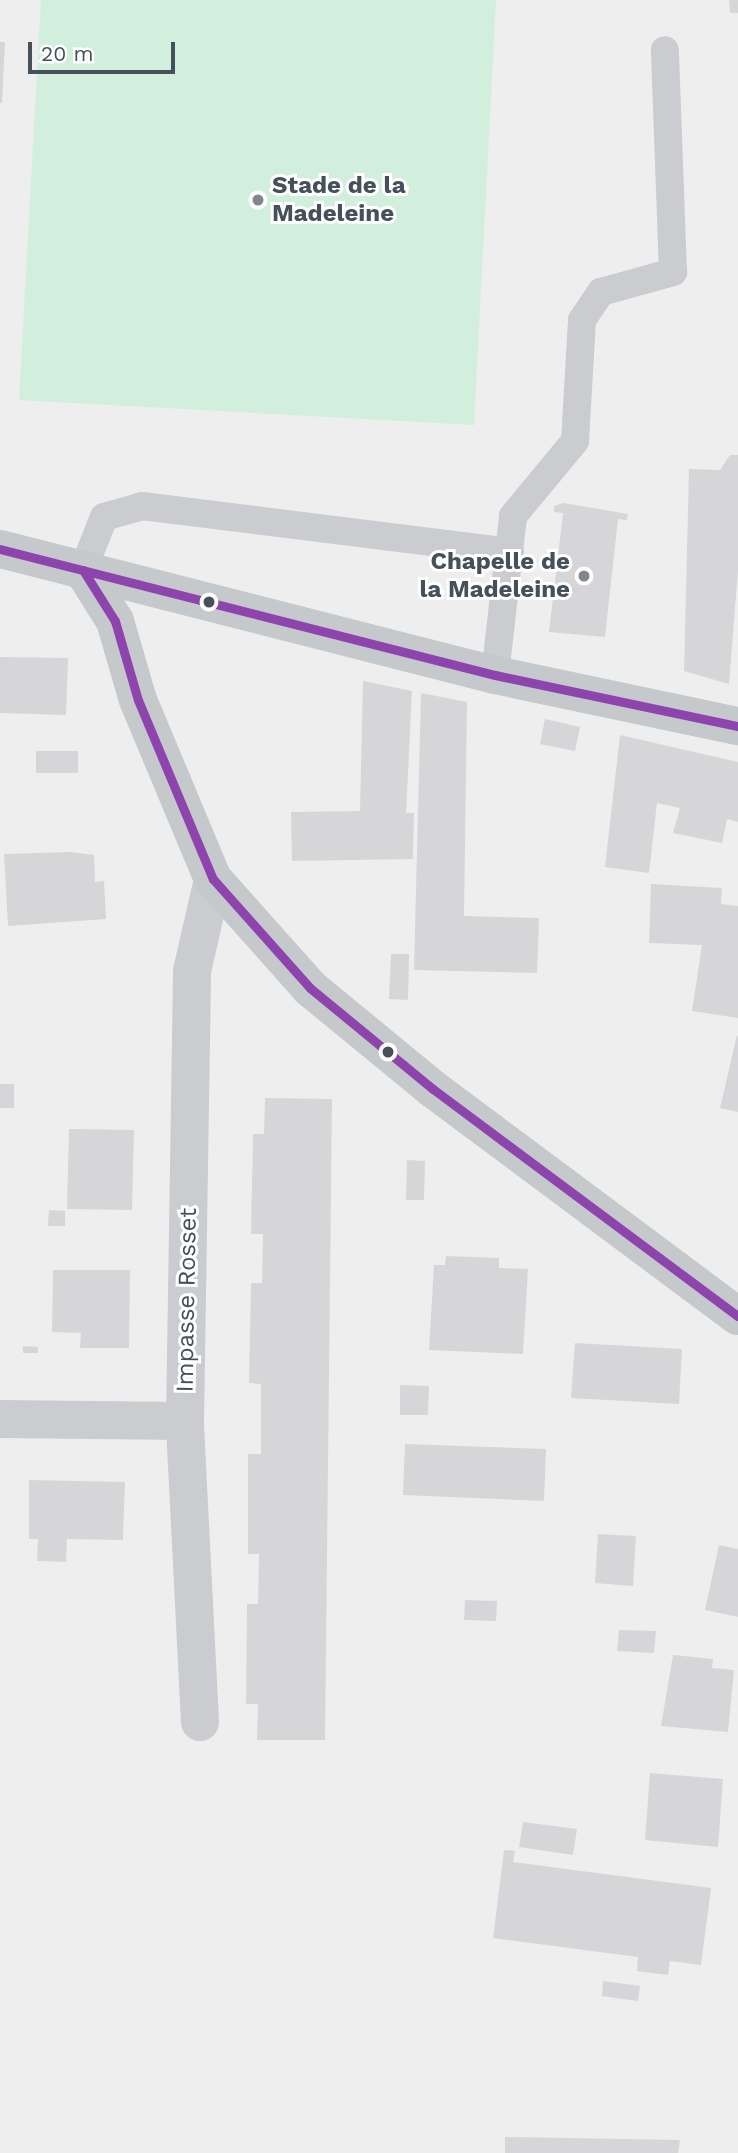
<!DOCTYPE html>
<html>
<head>
<meta charset="utf-8">
<style>
	body { margin:0 }
	#map { position:relative; width:738px; height:2153px; overflow:hidden; background:#efeeee; font-family:"Work Sans",sans-serif }
	div>[style] { position:absolute }
	.green>* { inset:0; background:#d2eedc }
	.building>* { inset:0; background:#d6d6d8 }
	.service>* { height:28px; margin:-14px; padding:0 14px; transform-origin:14px; border-radius:14px; background:#cacccf }
	.minor>* { height:38px; margin:-19px; padding:0 19px; transform-origin:19px; border-radius:19px; background:#cacccf }
	.primary>* { height:38px; margin:-19px; padding:0 19px; transform-origin:19px; border-radius:19px; background:#c5c9cc }
	.bus-1>* { height:9px; margin:-4.5px; padding:0 4.5px; transform-origin:4.5px; border-radius:4.5px; background:#8e44ad }
	.dots>* { width:19px; height:19px; translate:-50% -50%; box-sizing:border-box; border:4px solid #fff; border-radius:50% }
	span { translate:-50% -50%; white-space:nowrap; text-align:center; line-height:1.15; -webkit-text-stroke:6px #fff; paint-order:stroke }
	.poi-label { font-size:24px; color:#45505a; font-weight:700 }
	.left { translate:0 -50%; text-align:left }
	.right { translate:-100% -50%; text-align:right }
	.street-label { font-size:24px; color:#45505a }
	.scale { position:absolute; left:28px; top:42px; width:147px; height:32px; box-sizing:border-box; border:4px solid #45505a; border-top:0; padding-left:9px; font-size:21px; line-height:24px; white-space:nowrap; color:#45505a; -webkit-text-stroke:5px #fff; paint-order:stroke }
</style>
</head>
<body>
<div id="map">
	<div class="green">
		<div style="clip-path:polygon(41px 0,496px 0,474px 425px,19px 400px)"></div>
	</div>
	<div class="building">
		<div style="clip-path:polygon(729px 0,738px 0,738px 13px,730px 13px)"></div>
		<div style="clip-path:polygon(0 42px,5px 42px,2px 103px,0 103px)"></div>
		<div style="clip-path:polygon(730px 455px,738px 455px,738px 570px,729px 684px,684px 671px,689px 469px,720px 470px)"></div>
		<div style="clip-path:polygon(564px 503px,628px 514px,627px 520px,618px 519px,605px 637px,549px 632px,563px 513px,554px 512px,554px 506px)"></div>
		<div style="clip-path:polygon(0 657px,68px 658px,66px 715px,0 713px)"></div>
		<div style="clip-path:polygon(363px 681px,412px 691px,406px 813px,414px 813px,413px 859px,292px 861px,291px 812px,360px 811px)"></div>
		<div style="clip-path:polygon(421px 693px,467px 702px,464px 916px,539px 918px,537px 973px,414px 970px)"></div>
		<div style="clip-path:polygon(545px 719px,580px 727px,575px 751px,540px 744px)"></div>
		<div style="clip-path:polygon(620px 735px,738px 762px,738px 822px,727px 819px,722px 843px,673px 833px,680px 808px,657px 803px,649px 873px,605px 867px)"></div>
		<div style="clip-path:polygon(36px 751px,78px 751px,78px 773px,36px 773px)"></div>
		<div style="clip-path:polygon(71px 852px,94px 855px,95px 882px,104px 881px,106px 919px,8px 926px,4px 854px)"></div>
		<div style="clip-path:polygon(651px 884px,722px 888px,721px 904px,738px 906px,738px 1018px,692px 1011px,702px 945px,649px 943px)"></div>
		<div style="clip-path:polygon(391px 954px,409px 954px,408px 1000px,389px 999px)"></div>
		<div style="clip-path:polygon(737px 1035px,738px 1036px,738px 1112px,720px 1108px)"></div>
		<div style="clip-path:polygon(0 1084px,14px 1084px,14px 1108px,0 1108px)"></div>
		<div style="clip-path:polygon(265px 1098px,332px 1099px,325px 1740px,257px 1740px,258px 1704px,246px 1704px,247px 1604px,258px 1604px,259px 1554px,248px 1554px,248px 1454px,261px 1454px,261px 1384px,249px 1383px,251px 1283px,262px 1283px,263px 1234px,251px 1234px,253px 1134px,264px 1134px)"></div>
		<div style="clip-path:polygon(69px 1129px,134px 1130px,132px 1210px,67px 1209px)"></div>
		<div style="clip-path:polygon(407px 1160px,425px 1161px,424px 1200px,406px 1200px)"></div>
		<div style="clip-path:polygon(49px 1210px,65px 1211px,65px 1226px,48px 1226px)"></div>
		<div style="clip-path:polygon(446px 1256px,499px 1258px,499px 1268px,528px 1269px,523px 1354px,429px 1350px,434px 1265px,445px 1265px)"></div>
		<div style="clip-path:polygon(53px 1270px,130px 1270px,129px 1348px,80px 1348px,81px 1333px,52px 1332px)"></div>
		<div style="clip-path:polygon(575px 1343px,682px 1349px,679px 1404px,571px 1398px)"></div>
		<div style="clip-path:polygon(23px 1346px,38px 1347px,38px 1353px,23px 1353px)"></div>
		<div style="clip-path:polygon(400px 1385px,429px 1386px,428px 1415px,400px 1415px)"></div>
		<div style="clip-path:polygon(405px 1444px,546px 1449px,544px 1501px,403px 1495px)"></div>
		<div style="clip-path:polygon(29px 1480px,125px 1482px,123px 1540px,67px 1539px,66px 1562px,37px 1561px,38px 1539px,29px 1539px)"></div>
		<div style="clip-path:polygon(598px 1534px,636px 1536px,633px 1586px,595px 1583px)"></div>
		<div style="clip-path:polygon(719px 1545px,738px 1549px,738px 1617px,705px 1610px)"></div>
		<div style="clip-path:polygon(465px 1600px,497px 1601px,496px 1621px,464px 1620px)"></div>
		<div style="clip-path:polygon(619px 1630px,656px 1631px,654px 1653px,617px 1651px)"></div>
		<div style="clip-path:polygon(673px 1655px,713px 1659px,712px 1668px,734px 1670px,728px 1732px,661px 1726px)"></div>
		<div style="clip-path:polygon(650px 1773px,723px 1779px,718px 1847px,645px 1840px)"></div>
		<div style="clip-path:polygon(523px 1822px,577px 1829px,573px 1855px,519px 1847px)"></div>
		<div style="clip-path:polygon(504px 1850px,515px 1851px,513px 1862px,711px 1888px,701px 1965px,670px 1961px,668px 1975px,637px 1971px,638px 1957px,493px 1938px)"></div>
		<div style="clip-path:polygon(603px 1981px,640px 1986px,638px 2001px,602px 1996px)"></div>
		<div style="clip-path:polygon(505px 2137px,680px 2140px,678px 2153px,505px 2153px)"></div>
	</div>
	<div class="service">
		<div style="left:83px;top:570px;width:57px;rotate:-68.4deg"></div>
		<div style="left:104px;top:517px;width:40px;rotate:-16deg"></div>
		<div style="left:142px;top:506px;width:371px;rotate:7.1deg"></div>
		<div style="left:495px;top:675px;width:160px;rotate:-83.5deg"></div>
		<div style="left:513px;top:516px;width:97px;rotate:-50.4deg"></div>
		<div style="left:575px;top:441px;width:121px;rotate:-86.7deg"></div>
		<div style="left:582px;top:320px;width:34px;rotate:-56deg"></div>
		<div style="left:601px;top:292px;width:75px;rotate:-15.5deg"></div>
		<div style="left:673px;top:272px;width:222px;rotate:-92.1deg"></div>
	</div>
	<div class="minor">
		<div style="left:0;top:1419px;width:185px;rotate:0.6deg"></div>
		<div style="left:200px;top:1722px;width:301px;rotate:-92.9deg"></div>
		<div style="left:185px;top:1421px;width:450px;rotate:-89.1deg"></div>
		<div style="left:192px;top:971px;width:94px;rotate:-77.1deg"></div>
	</div>
	<div class="primary">
		<div style="left:0;top:549px;width:511px;rotate:14.28deg"></div>
		<div style="left:495px;top:675px;width:248px;rotate:11.9deg"></div>
		<div style="left:83px;top:570px;width:60px;rotate:57.9deg"></div>
		<div style="left:115px;top:621px;width:82px;rotate:73.8deg"></div>
		<div style="left:138px;top:700px;width:194px;rotate:67.3deg"></div>
		<div style="left:213px;top:879px;width:146px;rotate:48.3deg"></div>
		<div style="left:310px;top:988px;width:159px;rotate:39.4deg"></div>
		<div style="left:433px;top:1089px;width:380px;rotate:36.7deg"></div>
	</div>
	<div class="bus-1">
		<div style="left:0;top:549px;width:511px;rotate:14.28deg"></div>
		<div style="left:495px;top:675px;width:248px;rotate:11.9deg"></div>
		<div style="left:83px;top:570px;width:60px;rotate:57.9deg"></div>
		<div style="left:115px;top:621px;width:82px;rotate:73.8deg"></div>
		<div style="left:138px;top:700px;width:194px;rotate:67.3deg"></div>
		<div style="left:213px;top:879px;width:146px;rotate:48.3deg"></div>
		<div style="left:310px;top:988px;width:159px;rotate:39.4deg"></div>
		<div style="left:433px;top:1089px;width:380px;rotate:36.7deg"></div>
	</div>
	<div class="dots">
		<div style="left:258px;top:200px;background:#80878e"></div>
		<div style="left:584px;top:576px;background:#80878e"></div>
		<div style="left:209px;top:602px;background:#45505a"></div>
		<div style="left:388px;top:1052px;background:#45505a"></div>
	</div>
	<div class="poi-label">
		<span class="left" style="left:272px;top:200px">Stade de la<br>Madeleine</span>
		<span class="right" style="left:570px;top:576px">Chapelle de<br>la Madeleine</span>
	</div>
	<div class="street-label">
		<span style="left:187px;top:1300px;rotate:-89deg">Impasse Rosset</span>
	</div>
	<div class="scale">20 m</div>
</div>
</body>
</html>
